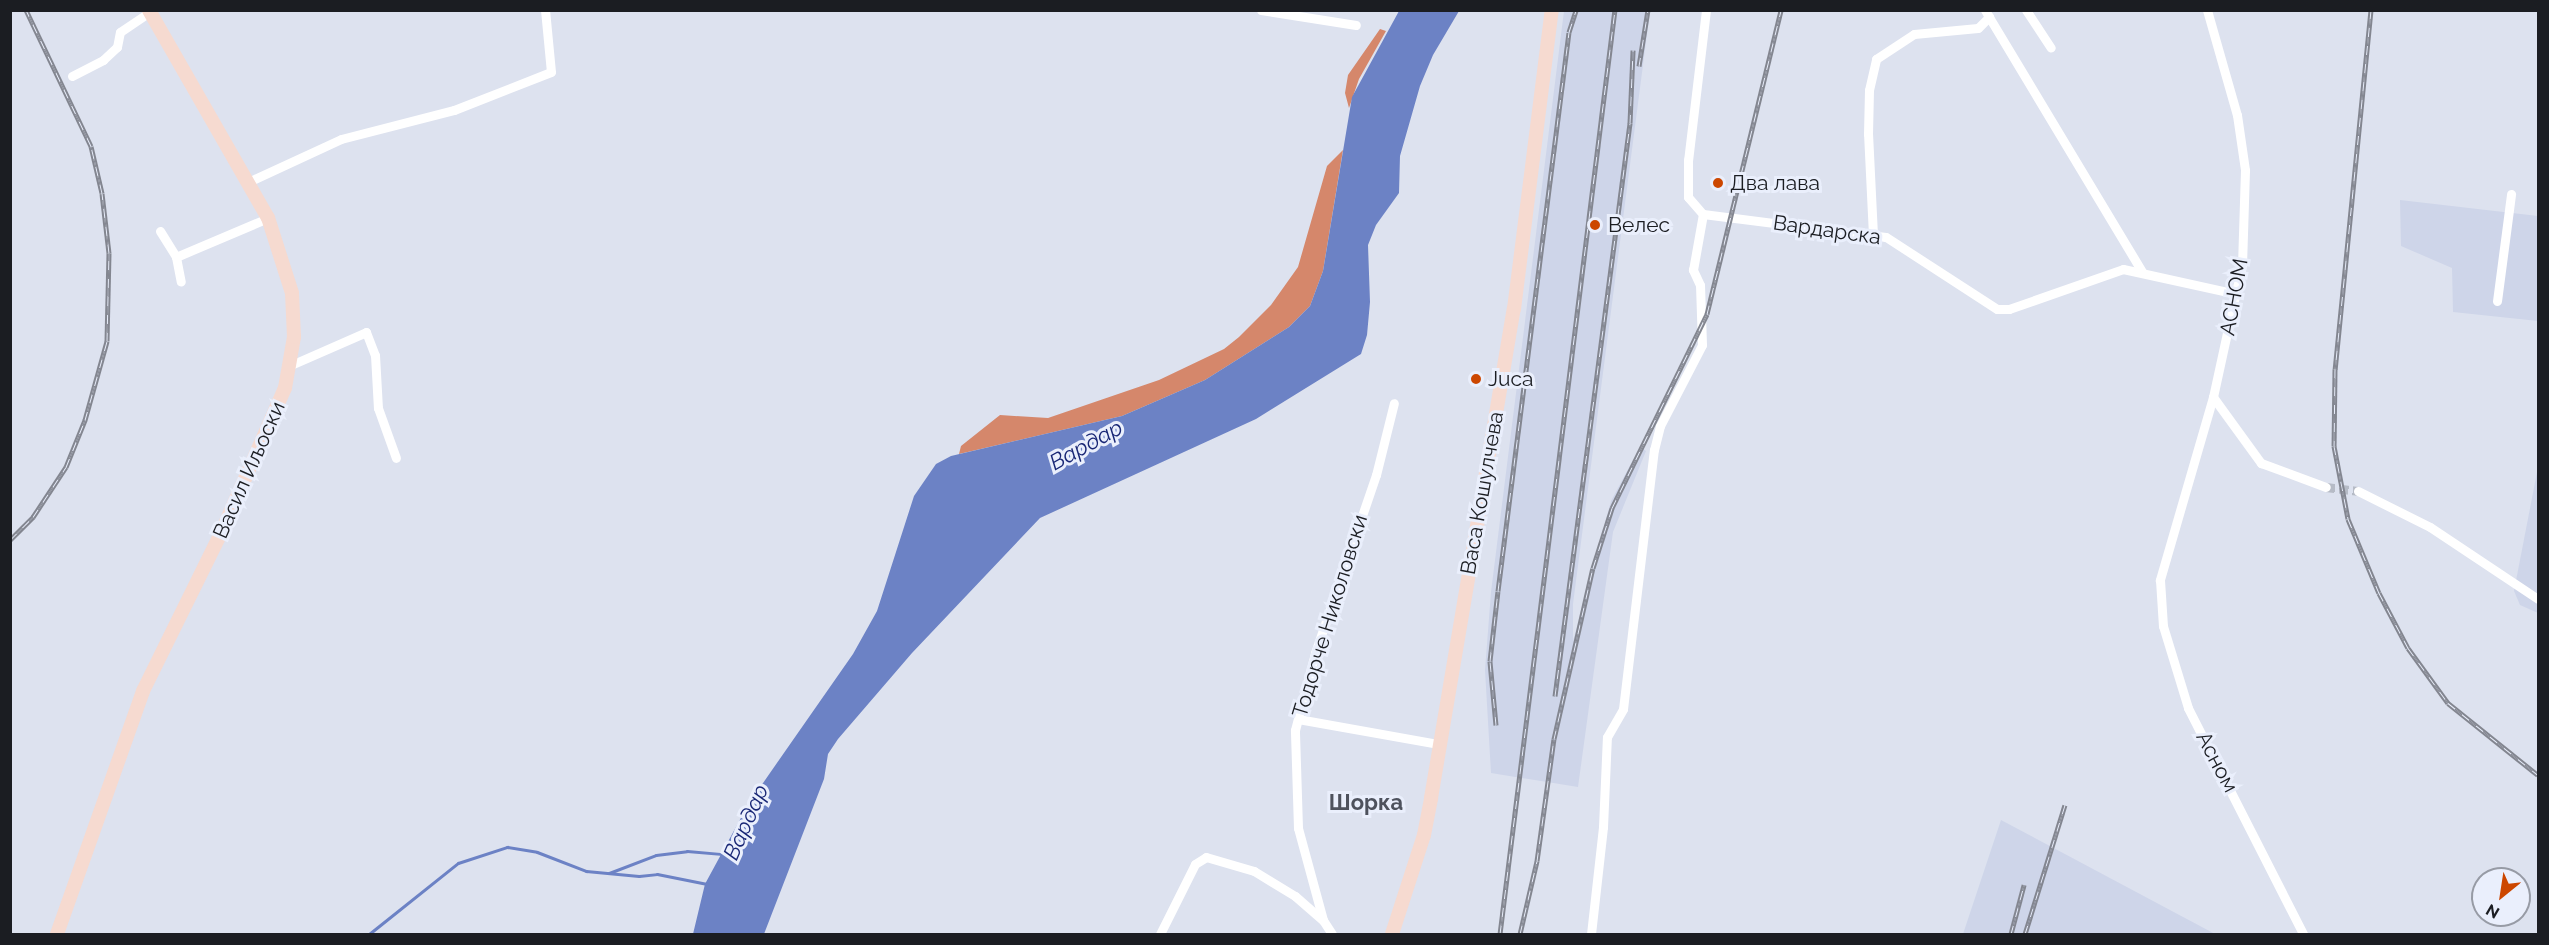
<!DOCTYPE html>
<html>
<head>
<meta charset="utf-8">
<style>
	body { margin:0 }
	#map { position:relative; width:2549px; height:945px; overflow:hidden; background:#dde2ef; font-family:Raleway,sans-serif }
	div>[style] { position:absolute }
	.built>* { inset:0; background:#ced5e9 }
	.forest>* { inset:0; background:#d5876b }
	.water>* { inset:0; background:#6c82c5 }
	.stream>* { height:3px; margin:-1.5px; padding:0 1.5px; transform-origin:1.5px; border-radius:1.5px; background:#6c82c5 }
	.minor-tunnel>* { height:9px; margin-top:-4.5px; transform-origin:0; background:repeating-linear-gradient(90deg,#b6bbc6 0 9px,transparent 0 13.5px) }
	.minor>* { height:9px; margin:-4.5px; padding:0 4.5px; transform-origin:4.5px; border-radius:4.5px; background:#fff }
	.secondary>* { height:14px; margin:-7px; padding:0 7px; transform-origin:7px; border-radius:7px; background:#f6dad0 }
	.rail>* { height:5px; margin-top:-2.5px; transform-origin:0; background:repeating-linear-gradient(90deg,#eaeffc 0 9px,#838690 0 18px); box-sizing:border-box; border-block:2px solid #838690 }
	.dots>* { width:16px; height:16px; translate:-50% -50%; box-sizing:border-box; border:3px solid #eaeffc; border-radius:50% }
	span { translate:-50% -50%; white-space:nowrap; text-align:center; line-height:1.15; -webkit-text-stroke:6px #eaeffc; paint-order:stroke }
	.poi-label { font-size:21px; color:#1b1d22 }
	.left { translate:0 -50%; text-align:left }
	.street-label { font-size:21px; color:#1b1d22 }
	.water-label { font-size:22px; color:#182675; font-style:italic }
	.neighbourhood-label { font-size:22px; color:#4e525d; font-weight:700 }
	.frame { position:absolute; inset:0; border:12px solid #1b1d22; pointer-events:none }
	.north { position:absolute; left:2471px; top:867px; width:60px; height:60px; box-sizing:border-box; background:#eaeffc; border:2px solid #979ba5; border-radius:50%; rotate:210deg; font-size:16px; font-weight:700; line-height:24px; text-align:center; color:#1b1d22 }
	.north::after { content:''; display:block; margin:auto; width:21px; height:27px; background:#cc4700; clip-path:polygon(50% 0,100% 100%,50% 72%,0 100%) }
</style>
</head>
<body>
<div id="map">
	<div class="built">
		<div style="clip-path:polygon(1564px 11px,1650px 11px,1573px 604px,1573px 641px,1611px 501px,1640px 447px,1646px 451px,1613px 532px,1578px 787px,1491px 773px,1485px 670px,1491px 592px)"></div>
		<div style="clip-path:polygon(2400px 200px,2538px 216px,2538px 321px,2453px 312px,2452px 268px,2401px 246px)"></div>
		<div style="clip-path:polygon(2538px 467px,2538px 613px,2520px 605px,2514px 591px)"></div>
		<div style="clip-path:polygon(2001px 820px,2215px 934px,1963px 934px)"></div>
	</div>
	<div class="forest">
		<div style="clip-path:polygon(1380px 29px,1386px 31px,1359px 79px,1349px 108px,1345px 93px,1348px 75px)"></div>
		<div style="clip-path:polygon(1343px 150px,1323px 271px,1310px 306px,1289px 327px,1205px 380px,1122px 416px,959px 454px,961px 446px,1000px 415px,1048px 418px,1159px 380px,1224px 349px,1239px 337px,1271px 305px,1298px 267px,1327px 166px)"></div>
	</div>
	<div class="water">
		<div style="clip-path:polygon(1399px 11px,1459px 11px,1433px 55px,1420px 86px,1400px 156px,1399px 193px,1376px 225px,1368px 245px,1370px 302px,1367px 335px,1361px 354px,1256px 419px,1040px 518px,912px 653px,838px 739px,828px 754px,824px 779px,764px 934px,693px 934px,705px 884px,749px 803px,853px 654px,877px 611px,914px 496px,936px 464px,951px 456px,1122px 416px,1205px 380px,1289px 327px,1310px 306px,1323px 271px,1352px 97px)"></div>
	</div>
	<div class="stream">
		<div style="left:609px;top:873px;width:50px;rotate:-21deg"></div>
		<div style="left:656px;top:855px;width:31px;rotate:-7deg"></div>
		<div style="left:687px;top:851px;width:33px;rotate:5deg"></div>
		<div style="left:270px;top:934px;width:22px"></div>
		<div style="left:369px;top:934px;width:114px;rotate:-38.6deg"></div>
		<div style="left:458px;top:863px;width:52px;rotate:-18.1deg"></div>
		<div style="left:507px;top:847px;width:30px;rotate:9deg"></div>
		<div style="left:537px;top:852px;width:53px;rotate:21.2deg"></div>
		<div style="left:586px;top:871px;width:53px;rotate:5.4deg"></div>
		<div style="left:639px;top:876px;width:18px;rotate:-6deg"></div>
		<div style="left:657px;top:874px;width:51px;rotate:11.3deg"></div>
	</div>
	<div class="minor-tunnel">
		<div style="left:2326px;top:487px;width:32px;rotate:7deg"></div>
	</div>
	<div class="minor">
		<div style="left:1261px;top:10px;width:96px;rotate:9deg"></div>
		<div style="left:1706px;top:10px;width:151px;rotate:96.8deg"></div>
		<div style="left:1688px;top:160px;width:37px;rotate:90deg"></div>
		<div style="left:1688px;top:197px;width:23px;rotate:49deg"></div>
		<div style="left:1703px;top:214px;width:184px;rotate:7.2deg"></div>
		<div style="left:1886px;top:237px;width:132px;rotate:33deg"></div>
		<div style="left:1997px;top:309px;width:12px"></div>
		<div style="left:2009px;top:309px;width:121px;rotate:-19.3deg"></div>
		<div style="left:2123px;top:269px;width:117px;rotate:12.4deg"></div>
		<div style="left:2026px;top:10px;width:45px;rotate:56.7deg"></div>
		<div style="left:2207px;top:10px;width:109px;rotate:74.1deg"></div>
		<div style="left:2237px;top:115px;width:56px;rotate:81.7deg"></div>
		<div style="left:2245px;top:170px;width:94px;rotate:91.8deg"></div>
		<div style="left:2242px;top:264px;width:136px;rotate:102.3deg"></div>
		<div style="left:2213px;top:397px;width:191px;rotate:106.2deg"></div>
		<div style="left:2160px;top:580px;width:46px;rotate:86.3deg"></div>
		<div style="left:2163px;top:626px;width:86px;rotate:73deg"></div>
		<div style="left:2188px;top:708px;width:254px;rotate:63deg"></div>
		<div style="left:1989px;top:17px;width:297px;rotate:59deg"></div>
		<div style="left:72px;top:76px;width:35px;rotate:-27deg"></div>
		<div style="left:103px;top:60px;width:19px;rotate:-43deg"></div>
		<div style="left:117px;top:47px;width:15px;rotate:-79deg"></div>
		<div style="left:120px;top:32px;width:36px;rotate:-34deg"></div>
		<div style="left:248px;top:182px;width:102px;rotate:-24.8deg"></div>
		<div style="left:341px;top:139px;width:117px;rotate:-14.4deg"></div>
		<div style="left:454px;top:110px;width:104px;rotate:-21.4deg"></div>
		<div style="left:551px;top:72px;width:62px;rotate:-95.5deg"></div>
		<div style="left:160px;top:231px;width:31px;rotate:58deg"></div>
		<div style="left:176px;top:257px;width:100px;rotate:-23deg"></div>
		<div style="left:1873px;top:235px;width:101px;rotate:-92.8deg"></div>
		<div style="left:1868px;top:134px;width:44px;rotate:-88.7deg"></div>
		<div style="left:1869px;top:90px;width:32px;rotate:-77deg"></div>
		<div style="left:1876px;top:59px;width:45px;rotate:-33.3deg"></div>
		<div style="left:1914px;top:34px;width:64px;rotate:-5.4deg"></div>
		<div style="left:1978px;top:28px;width:16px;rotate:-45deg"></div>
		<div style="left:1989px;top:17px;width:8px;rotate:-120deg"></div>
		<div style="left:176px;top:257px;width:25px;rotate:79deg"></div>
		<div style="left:2497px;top:301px;width:108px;rotate:-82.5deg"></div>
		<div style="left:291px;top:365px;width:82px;rotate:-23.7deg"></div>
		<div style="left:366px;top:332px;width:25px;rotate:69deg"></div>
		<div style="left:375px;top:355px;width:53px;rotate:86.8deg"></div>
		<div style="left:378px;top:408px;width:53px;rotate:70.2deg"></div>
		<div style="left:2213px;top:397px;width:82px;rotate:54deg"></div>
		<div style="left:2261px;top:463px;width:69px;rotate:20.3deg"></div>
		<div style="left:2358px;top:491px;width:80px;rotate:26.6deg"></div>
		<div style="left:2430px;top:527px;width:130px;rotate:33.7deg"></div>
		<div style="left:1298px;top:719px;width:143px;rotate:10.1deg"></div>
		<div style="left:1160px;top:934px;width:78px;rotate:-63.4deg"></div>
		<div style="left:1195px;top:864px;width:13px;rotate:-32deg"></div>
		<div style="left:1206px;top:857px;width:50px;rotate:16.3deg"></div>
		<div style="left:1254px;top:871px;width:48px;rotate:31.4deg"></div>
		<div style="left:1295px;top:896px;width:37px;rotate:41deg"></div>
		<div style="left:1332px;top:934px;width:17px;rotate:-123deg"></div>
		<div style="left:1323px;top:920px;width:95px;rotate:-105.2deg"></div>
		<div style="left:1298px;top:828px;width:98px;rotate:-91.8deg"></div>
		<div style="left:1295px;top:730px;width:80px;rotate:-75.4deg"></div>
		<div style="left:1315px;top:653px;width:188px;rotate:-71.1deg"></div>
		<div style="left:1376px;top:475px;width:74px;rotate:-76deg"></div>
		<div style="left:1591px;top:934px;width:108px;rotate:-83.6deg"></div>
		<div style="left:1603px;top:827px;width:90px;rotate:-87.5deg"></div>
		<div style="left:1607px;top:737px;width:32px;rotate:-60deg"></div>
		<div style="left:1623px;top:709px;width:261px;rotate:-83.2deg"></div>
		<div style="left:1654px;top:450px;width:25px;rotate:-76deg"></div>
		<div style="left:1660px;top:426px;width:91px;rotate:-62.6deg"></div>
		<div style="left:1702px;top:345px;width:60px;rotate:-91.9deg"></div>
		<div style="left:1700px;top:285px;width:17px;rotate:-115deg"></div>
		<div style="left:1693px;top:270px;width:57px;rotate:-79.9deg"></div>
	</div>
	<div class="secondary">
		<div style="left:57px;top:934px;width:258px;rotate:-70.5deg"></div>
		<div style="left:143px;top:691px;width:176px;rotate:-63.7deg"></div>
		<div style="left:221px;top:533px;width:158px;rotate:-66.2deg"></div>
		<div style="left:285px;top:388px;width:52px;rotate:-80deg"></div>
		<div style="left:294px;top:337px;width:44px;rotate:-92.6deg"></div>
		<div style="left:292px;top:293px;width:79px;rotate:-107.7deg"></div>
		<div style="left:268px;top:218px;width:240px;rotate:-119.8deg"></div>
		<div style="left:1392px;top:934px;width:104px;rotate:-72.1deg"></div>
		<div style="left:1424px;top:835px;width:38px;rotate:-79deg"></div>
		<div style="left:1431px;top:798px;width:496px;rotate:-80.4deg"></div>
		<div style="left:1514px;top:309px;width:301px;rotate:-82.8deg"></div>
	</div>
	<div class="rail">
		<div style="left:2371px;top:10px;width:361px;rotate:95.7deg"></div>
		<div style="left:2335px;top:369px;width:77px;rotate:90.7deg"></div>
		<div style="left:2334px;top:446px;width:74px;rotate:79.1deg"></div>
		<div style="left:2348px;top:519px;width:80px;rotate:67.3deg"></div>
		<div style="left:2379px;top:593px;width:62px;rotate:62.2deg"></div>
		<div style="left:2408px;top:648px;width:68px;rotate:54deg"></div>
		<div style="left:2448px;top:703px;width:115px;rotate:38.7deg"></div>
		<div style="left:1639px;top:66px;width:57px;rotate:-80.9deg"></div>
		<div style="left:10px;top:540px;width:33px;rotate:-45deg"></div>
		<div style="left:33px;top:517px;width:60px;rotate:-56.6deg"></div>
		<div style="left:66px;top:467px;width:51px;rotate:-68deg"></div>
		<div style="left:85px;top:420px;width:82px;rotate:-74.4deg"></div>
		<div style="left:107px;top:341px;width:88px;rotate:-88.7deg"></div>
		<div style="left:109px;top:253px;width:60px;rotate:-96.7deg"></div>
		<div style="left:102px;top:193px;width:48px;rotate:-103.2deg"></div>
		<div style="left:91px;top:146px;width:151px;rotate:-115.5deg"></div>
		<div style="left:1555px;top:696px;width:578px;rotate:-82.54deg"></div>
		<div style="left:1630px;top:123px;width:73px;rotate:-87.6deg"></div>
		<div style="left:1496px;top:725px;width:64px;rotate:-95.4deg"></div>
		<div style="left:1490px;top:661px;width:70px;rotate:-83.5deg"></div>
		<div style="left:1498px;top:591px;width:563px;rotate:-82.76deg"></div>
		<div style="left:1569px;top:32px;width:23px;rotate:-72deg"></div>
		<div style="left:1500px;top:934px;width:931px;rotate:-82.91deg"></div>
		<div style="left:1520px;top:934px;width:75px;rotate:-76.9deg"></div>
		<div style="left:1537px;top:861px;width:123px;rotate:-82.1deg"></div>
		<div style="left:1554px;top:739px;width:175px;rotate:-77.2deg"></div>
		<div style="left:1593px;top:568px;width:63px;rotate:-72.4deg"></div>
		<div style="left:1612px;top:508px;width:216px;rotate:-63.9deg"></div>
		<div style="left:1707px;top:314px;width:313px;rotate:-76.3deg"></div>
		<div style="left:2011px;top:934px;width:51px;rotate:-75.1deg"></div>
		<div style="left:2025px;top:934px;width:135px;rotate:-72.8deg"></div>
	</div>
	<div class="dots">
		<div style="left:1718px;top:183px;background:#cc4700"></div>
		<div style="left:1595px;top:225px;background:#cc4700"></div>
		<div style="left:1476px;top:379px;background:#cc4700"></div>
	</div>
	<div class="poi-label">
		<span class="left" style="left:1730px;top:183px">Два лава</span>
		<span class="left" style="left:1608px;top:225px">Велес</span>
		<span class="left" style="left:1488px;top:379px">Juca</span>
	</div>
	<div class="street-label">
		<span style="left:1827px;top:230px;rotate:8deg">Вардарска</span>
		<span style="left:2234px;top:297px;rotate:-80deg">АСНОМ</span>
		<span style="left:249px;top:470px;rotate:-66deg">Васил Иљоски</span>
		<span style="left:1482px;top:493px;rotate:-80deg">Васа Кошулчева</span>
		<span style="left:1330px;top:616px;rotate:-73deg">Тодорче Николовски</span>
		<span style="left:2217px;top:762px;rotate:62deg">Асном</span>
	</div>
	<div class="water-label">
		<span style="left:1086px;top:445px;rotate:-29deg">Вардар</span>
		<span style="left:746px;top:822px;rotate:-66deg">Вардар</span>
	</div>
	<div class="neighbourhood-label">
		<span style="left:1366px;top:803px">Шорка</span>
	</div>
	<div class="frame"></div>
	<div class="north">N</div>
</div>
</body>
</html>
